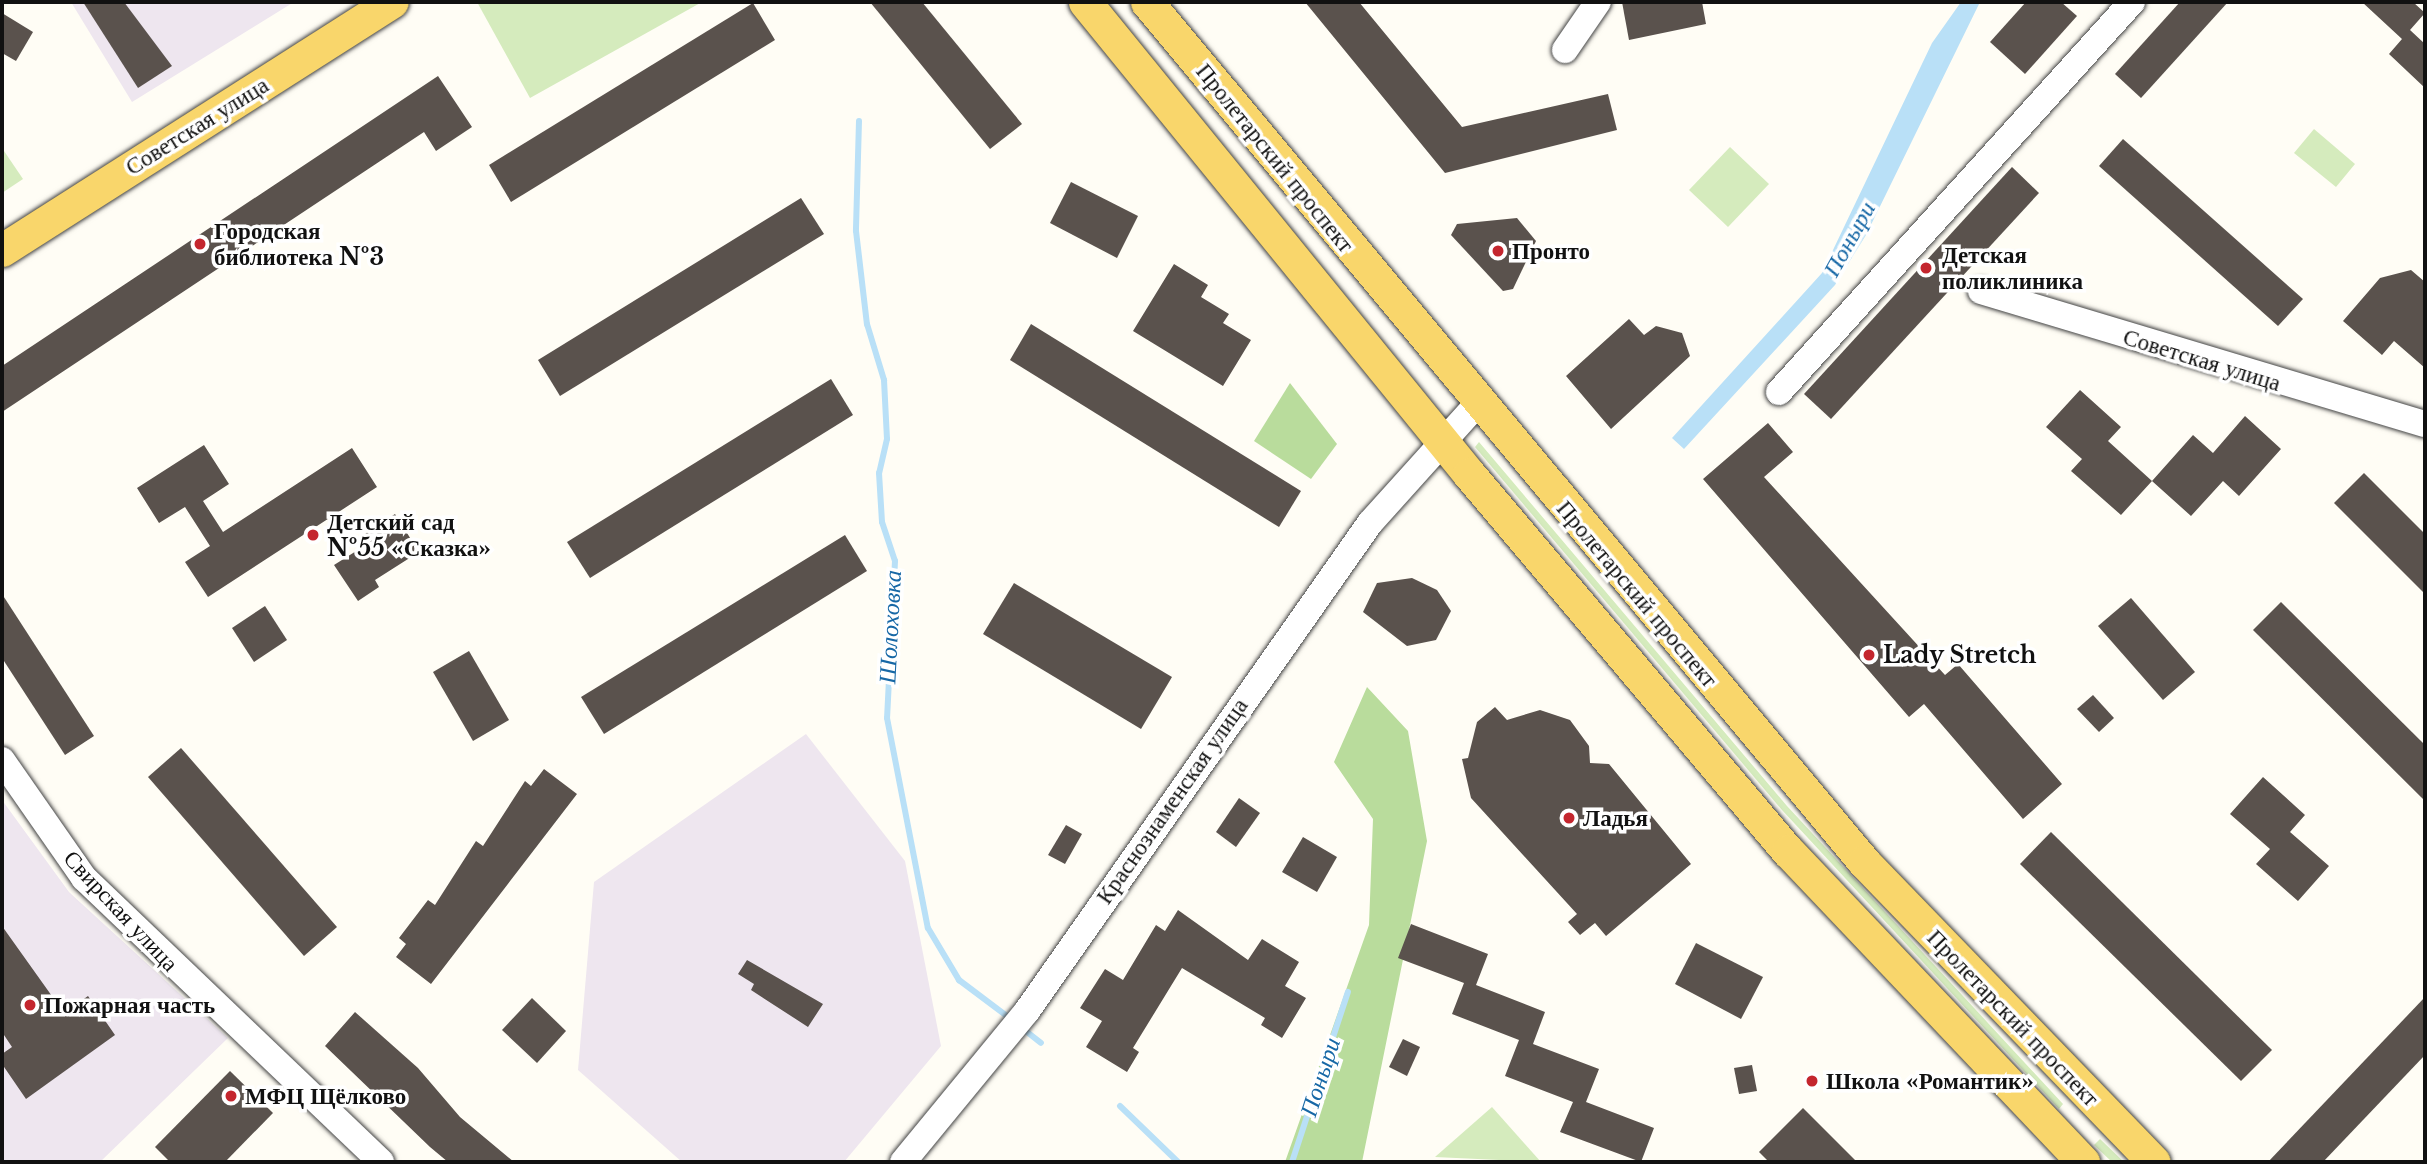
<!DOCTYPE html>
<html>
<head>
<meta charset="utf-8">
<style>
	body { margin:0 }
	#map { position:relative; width:2427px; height:1164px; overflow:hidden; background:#fffdf5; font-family:"Libre Baskerville",serif }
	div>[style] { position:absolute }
	.industrial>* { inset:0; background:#eee6ef }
	.green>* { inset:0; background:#d5ebbd }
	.forest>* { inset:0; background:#b9dc9c }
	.water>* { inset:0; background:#b9e0f7 }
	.stream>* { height:6px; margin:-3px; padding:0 3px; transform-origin:3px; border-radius:3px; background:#b9e0f7 }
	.building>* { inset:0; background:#5a524d }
	.roads { filter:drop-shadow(0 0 2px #444) drop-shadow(0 0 2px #444) }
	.minor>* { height:26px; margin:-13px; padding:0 13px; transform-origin:13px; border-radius:13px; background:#fff }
	.major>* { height:33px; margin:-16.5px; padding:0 16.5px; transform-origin:16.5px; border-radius:16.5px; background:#f9d66b }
	.dots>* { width:19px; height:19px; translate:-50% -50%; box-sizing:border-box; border:4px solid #fff; border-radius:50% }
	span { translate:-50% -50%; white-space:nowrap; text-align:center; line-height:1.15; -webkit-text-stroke:7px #fff; paint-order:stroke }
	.street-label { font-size:23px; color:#111 }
	.poi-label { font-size:23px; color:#111; font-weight:700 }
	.left { translate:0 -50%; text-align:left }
	.water-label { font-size:24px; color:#1768a6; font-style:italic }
	.frame { position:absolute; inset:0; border:4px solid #111; pointer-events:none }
</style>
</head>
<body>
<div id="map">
	<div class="industrial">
		<div style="clip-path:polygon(71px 2px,294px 2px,132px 102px)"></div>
		<div style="clip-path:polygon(806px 734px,905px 861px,941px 1046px,844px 1162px,682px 1162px,578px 1070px,594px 882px)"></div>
		<div style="clip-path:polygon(2px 800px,69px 892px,228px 1038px,100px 1162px,2px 1162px)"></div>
	</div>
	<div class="green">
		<div style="clip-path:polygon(477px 2px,702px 2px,530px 98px)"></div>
		<div style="clip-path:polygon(2314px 129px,2355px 164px,2336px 187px,2294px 153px)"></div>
		<div style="clip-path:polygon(1730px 147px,1769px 184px,1728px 227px,1689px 190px)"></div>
		<div style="clip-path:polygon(2px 148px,23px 179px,2px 193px)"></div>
		<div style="clip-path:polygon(1479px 442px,1787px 806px,2063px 1104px,2059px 1109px,1782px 810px,1475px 447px)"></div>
		<div style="clip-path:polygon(1492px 1107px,1541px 1162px,1435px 1157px)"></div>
		<div style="clip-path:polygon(2100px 1139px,2124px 1162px,2112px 1162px,2094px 1145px)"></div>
	</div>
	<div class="forest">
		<div style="clip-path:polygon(1290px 383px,1337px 444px,1311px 479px,1254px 441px)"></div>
		<div style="clip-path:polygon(1367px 687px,1408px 731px,1427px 841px,1362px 1162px,1285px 1162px,1369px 925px,1373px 819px,1334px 762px)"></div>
	</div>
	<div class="water">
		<div style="clip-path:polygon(1961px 2px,1980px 2px,1866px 235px,1835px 285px,1684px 449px,1672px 438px,1822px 273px,1932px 43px)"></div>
	</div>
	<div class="stream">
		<div style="left:859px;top:121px;width:110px;rotate:91.6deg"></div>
		<div style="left:856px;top:231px;width:94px;rotate:83.3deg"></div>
		<div style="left:867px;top:324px;width:59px;rotate:73.1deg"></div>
		<div style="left:884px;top:380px;width:59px;rotate:87.1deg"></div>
		<div style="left:887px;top:439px;width:35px;rotate:103deg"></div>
		<div style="left:879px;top:473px;width:49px;rotate:86.5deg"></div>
		<div style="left:882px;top:522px;width:41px;rotate:71.6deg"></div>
		<div style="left:895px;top:561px;width:157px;rotate:92.9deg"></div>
		<div style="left:887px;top:718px;width:214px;rotate:79deg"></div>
		<div style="left:928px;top:928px;width:61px;rotate:59.2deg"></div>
		<div style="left:959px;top:980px;width:65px;rotate:36.9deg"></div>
		<div style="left:1022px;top:1028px;width:24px;rotate:38deg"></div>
		<div style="left:1120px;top:1106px;width:81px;rotate:44deg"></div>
		<div style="left:1292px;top:1162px;width:179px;rotate:-71.8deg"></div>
	</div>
	<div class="building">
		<div style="clip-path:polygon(83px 2px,124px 2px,172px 66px,138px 88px)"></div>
		<div style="clip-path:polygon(870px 2px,922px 2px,1022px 124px,990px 149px)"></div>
		<div style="clip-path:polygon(1305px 2px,1359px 2px,1462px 127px,1608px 94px,1617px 130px,1445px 173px)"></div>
		<div style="clip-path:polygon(1622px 2px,1702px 2px,1706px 24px,1629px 40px)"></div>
		<div style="clip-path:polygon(2026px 2px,2061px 2px,2077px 16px,2025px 74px,1990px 42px)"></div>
		<div style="clip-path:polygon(2180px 2px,2228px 2px,2141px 98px,2115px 74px)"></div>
		<div style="clip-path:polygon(2362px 2px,2413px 2px,2425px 13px,2410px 30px,2425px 44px,2425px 88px,2389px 54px,2402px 39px)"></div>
		<div style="clip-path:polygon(753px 3px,775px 40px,511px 202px,489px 165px)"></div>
		<div style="clip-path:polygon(2px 13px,33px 32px,16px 61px,2px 53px)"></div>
		<div style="clip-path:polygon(438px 76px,472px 127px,436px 151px,424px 132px,2px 412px,2px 366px)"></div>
		<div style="clip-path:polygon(2123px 139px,2303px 299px,2278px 326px,2099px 166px)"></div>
		<div style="clip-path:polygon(2012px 167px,2039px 193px,1831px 419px,1804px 394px)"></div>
		<div style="clip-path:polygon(1071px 182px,1138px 216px,1117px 258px,1050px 223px)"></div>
		<div style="clip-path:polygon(801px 198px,824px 234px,560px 396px,538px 360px)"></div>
		<div style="clip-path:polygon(1517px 218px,1536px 241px,1513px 289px,1503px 291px,1451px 235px,1457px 224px)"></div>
		<div style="clip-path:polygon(1174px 264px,1208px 285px,1201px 297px,1229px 314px,1223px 323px,1251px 340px,1223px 386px,1133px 331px)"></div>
		<div style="clip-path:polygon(2411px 270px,2425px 282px,2425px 368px,2394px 341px,2382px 355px,2343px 321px,2380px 278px)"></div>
		<div style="clip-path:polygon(1629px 319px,1644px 335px,1656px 326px,1682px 333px,1690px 356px,1611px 429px,1566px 376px)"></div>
		<div style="clip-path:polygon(1031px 324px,1301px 491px,1279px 527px,1010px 360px)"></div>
		<div style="clip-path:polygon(831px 379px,853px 415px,590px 578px,567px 542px)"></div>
		<div style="clip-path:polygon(2080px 390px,2121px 427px,2108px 441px,2152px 481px,2121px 515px,2071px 471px,2082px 459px,2046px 427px)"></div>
		<div style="clip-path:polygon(2245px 416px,2281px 449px,2239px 496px,2223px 481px,2191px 516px,2152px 481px,2193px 435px,2213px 453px)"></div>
		<div style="clip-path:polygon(1768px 423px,1793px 452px,1764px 477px,1945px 675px,1958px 664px,2062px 784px,2023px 819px,1924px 704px,1909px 717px,1703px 479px)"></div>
		<div style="clip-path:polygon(204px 445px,229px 484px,203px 501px,223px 532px,352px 448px,377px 487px,208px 597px,185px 562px,210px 546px,185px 507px,159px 523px,137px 488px)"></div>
		<div style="clip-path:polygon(2364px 473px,2425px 534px,2425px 594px,2334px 503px)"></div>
		<div style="clip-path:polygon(395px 514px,419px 552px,375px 580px,379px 587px,358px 601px,334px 565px,361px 548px,356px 540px)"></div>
		<div style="clip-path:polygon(845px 535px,867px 571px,604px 734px,581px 697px)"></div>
		<div style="clip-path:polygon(1412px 578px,1437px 590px,1451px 611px,1436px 640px,1407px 646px,1363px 612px,1377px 583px)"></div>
		<div style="clip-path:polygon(1014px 583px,1172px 677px,1141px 729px,983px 634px)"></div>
		<div style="clip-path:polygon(2px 594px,94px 736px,65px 755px,2px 658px)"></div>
		<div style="clip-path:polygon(2131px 598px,2195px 672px,2163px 700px,2098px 626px)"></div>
		<div style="clip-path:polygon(2281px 602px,2425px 745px,2425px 801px,2253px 630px)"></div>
		<div style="clip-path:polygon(265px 606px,287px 640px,254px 662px,232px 628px)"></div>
		<div style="clip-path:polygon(469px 651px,509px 720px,473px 741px,433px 672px)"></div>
		<div style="clip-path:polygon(2093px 695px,2114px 718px,2099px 732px,2077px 709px)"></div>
		<div style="clip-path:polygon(1495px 707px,1507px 720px,1540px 710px,1570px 720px,1589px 746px,1590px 763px,1609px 764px,1691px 864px,1606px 936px,1595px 923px,1580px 935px,1568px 922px,1577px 914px,1471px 798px,1462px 759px,1468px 758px,1477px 722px)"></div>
		<div style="clip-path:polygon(181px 748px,337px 927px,304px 956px,148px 777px)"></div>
		<div style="clip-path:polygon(544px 769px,577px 794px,431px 984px,396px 957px,406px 944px,399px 938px,428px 900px,435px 905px,476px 841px,483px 846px,525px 781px,531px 786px)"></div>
		<div style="clip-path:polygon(2263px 777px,2305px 815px,2290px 832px,2329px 866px,2298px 901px,2256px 864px,2270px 849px,2230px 814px)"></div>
		<div style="clip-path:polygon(1239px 798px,1260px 813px,1236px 847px,1216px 832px)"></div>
		<div style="clip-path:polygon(1066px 825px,1082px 834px,1065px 864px,1048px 855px)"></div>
		<div style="clip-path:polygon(2051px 832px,2272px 1050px,2241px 1081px,2020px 864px)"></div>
		<div style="clip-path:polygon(1303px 837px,1337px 857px,1317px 892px,1282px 872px)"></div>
		<div style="clip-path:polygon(1178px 910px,1248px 960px,1262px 939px,1299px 962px,1285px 986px,1306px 998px,1282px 1038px,1261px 1025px,1265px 1018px,1182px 968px,1133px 1048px,1139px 1052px,1127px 1072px,1086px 1047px,1102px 1021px,1080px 1008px,1105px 969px,1123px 980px,1156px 925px,1165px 931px)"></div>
		<div style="clip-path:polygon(1411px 924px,1488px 954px,1476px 985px,1545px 1012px,1533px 1044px,1599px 1069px,1586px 1102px,1654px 1128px,1641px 1162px,1560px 1132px,1573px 1102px,1505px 1076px,1519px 1040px,1452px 1014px,1464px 983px,1398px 958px)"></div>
		<div style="clip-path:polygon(2px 926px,64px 1013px,88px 996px,115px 1035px,26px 1099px,2px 1064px,2px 1054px,12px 1047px,2px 1032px)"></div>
		<div style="clip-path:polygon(1696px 943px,1763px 977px,1741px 1019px,1675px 984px)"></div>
		<div style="clip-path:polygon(747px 960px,823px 1004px,808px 1027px,751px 990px,754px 984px,738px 974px)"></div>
		<div style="clip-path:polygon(2425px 997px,2425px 1055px,2323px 1162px,2268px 1162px)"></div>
		<div style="clip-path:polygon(532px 998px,566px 1031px,537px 1063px,502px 1030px)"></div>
		<div style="clip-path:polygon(355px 1012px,418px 1068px,460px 1117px,514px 1162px,448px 1162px,430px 1147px,325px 1046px)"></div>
		<div style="clip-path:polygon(1403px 1039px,1420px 1047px,1407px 1076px,1389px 1067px)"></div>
		<div style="clip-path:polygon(1752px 1065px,1757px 1091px,1739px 1094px,1734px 1068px)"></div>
		<div style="clip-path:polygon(230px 1071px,273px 1113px,225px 1162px,170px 1162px,155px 1147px)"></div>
		<div style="clip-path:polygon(1803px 1108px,1857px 1162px,1769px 1162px,1759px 1152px)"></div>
	</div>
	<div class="roads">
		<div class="minor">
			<div style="left:1565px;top:50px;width:58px;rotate:-55.5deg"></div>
			<div style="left:1981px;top:291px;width:463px;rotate:16.7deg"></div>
			<div style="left:1779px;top:392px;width:526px;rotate:-47.85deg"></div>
			<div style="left:2px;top:760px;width:144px;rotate:55.2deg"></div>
			<div style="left:84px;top:878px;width:411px;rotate:43.7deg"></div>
			<div style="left:903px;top:1162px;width:195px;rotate:-50.6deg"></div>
			<div style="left:1027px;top:1011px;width:596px;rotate:-54.9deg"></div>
			<div style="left:1370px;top:523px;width:160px;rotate:-48deg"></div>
		</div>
		<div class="major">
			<div style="left:1085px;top:2px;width:608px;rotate:50.87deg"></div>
			<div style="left:1469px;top:474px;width:494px;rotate:49.8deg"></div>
			<div style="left:1788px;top:851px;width:429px;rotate:46.5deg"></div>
			<div style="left:1147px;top:2px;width:1120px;rotate:50.18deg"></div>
			<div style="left:1864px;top:862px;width:417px;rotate:46deg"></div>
			<div style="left:2px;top:250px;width:462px;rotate:-32.5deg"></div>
		</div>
	</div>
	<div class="dots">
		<div style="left:200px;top:244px;background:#c4262e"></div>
		<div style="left:1498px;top:251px;background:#c4262e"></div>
		<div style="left:1926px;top:268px;background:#c4262e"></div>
		<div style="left:313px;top:535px;background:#c4262e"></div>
		<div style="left:1869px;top:655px;background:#c4262e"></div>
		<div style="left:1569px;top:818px;background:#c4262e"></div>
		<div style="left:30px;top:1005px;background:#c4262e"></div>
		<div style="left:1812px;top:1081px;background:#c4262e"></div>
		<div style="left:231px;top:1096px;background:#c4262e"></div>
	</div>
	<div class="street-label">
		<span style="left:197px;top:126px;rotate:-32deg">Советская улица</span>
		<span style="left:1275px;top:158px;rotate:51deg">Пролетарский проспект</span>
		<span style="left:2202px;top:360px;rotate:17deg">Советская улица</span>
		<span style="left:1637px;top:594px;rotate:50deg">Пролетарский проспект</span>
		<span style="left:1172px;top:801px;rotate:-55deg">Краснознаменская улица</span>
		<span style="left:121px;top:911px;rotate:47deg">Свирская улица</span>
		<span style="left:2013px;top:1018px;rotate:46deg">Пролетарский проспект</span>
	</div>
	<div class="poi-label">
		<span class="left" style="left:214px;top:244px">Городская<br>библиотека №3</span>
		<span class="left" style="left:1512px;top:251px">Пронто</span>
		<span class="left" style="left:1942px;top:268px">Детская<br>поликлиника</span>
		<span class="left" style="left:327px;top:535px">Детский сад<br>№55 «Сказка»</span>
		<span class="left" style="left:1883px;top:655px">Lady Stretch</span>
		<span class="left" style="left:1583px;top:818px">Ладья</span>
		<span class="left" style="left:44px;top:1005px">Пожарная часть</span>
		<span class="left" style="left:1826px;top:1081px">Школа «Романтик»</span>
		<span class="left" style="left:245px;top:1096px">МФЦ Щёлково</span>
	</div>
	<div class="water-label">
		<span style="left:1849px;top:239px;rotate:-61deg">Поныри</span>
		<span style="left:890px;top:627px;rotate:-87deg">Шолоховка</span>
		<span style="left:1320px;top:1077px;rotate:-72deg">Поныри</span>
	</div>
	<div class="frame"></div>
</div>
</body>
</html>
